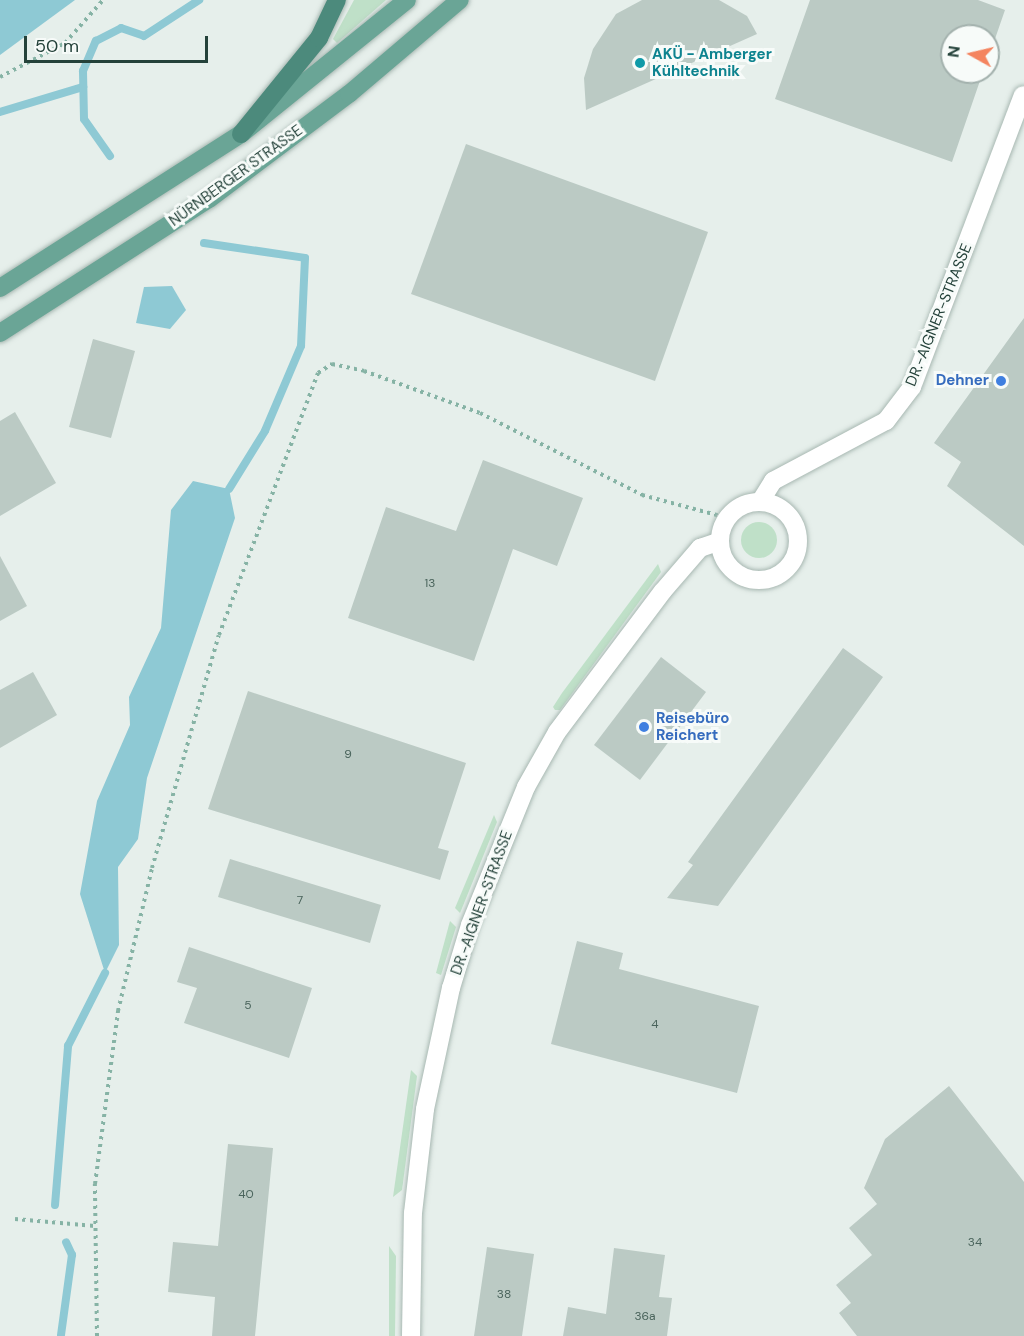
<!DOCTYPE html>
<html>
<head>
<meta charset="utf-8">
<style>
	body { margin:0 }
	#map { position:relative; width:1024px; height:1336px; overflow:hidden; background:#e6efeb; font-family:"DM Sans",sans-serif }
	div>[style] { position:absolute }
	.green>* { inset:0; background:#bfe0c8 }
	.round { border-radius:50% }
	.water>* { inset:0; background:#8ec9d4 }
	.stream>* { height:8px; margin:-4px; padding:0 4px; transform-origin:4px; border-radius:4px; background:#8ec9d4 }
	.building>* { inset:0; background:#bbcac4 }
	.path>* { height:4px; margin-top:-2px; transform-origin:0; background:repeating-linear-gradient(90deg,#86b3a5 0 3px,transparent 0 7.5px) }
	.roads { filter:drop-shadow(0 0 2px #a8b8b2) drop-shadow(0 0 2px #a8b8b2) }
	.minor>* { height:18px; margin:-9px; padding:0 9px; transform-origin:9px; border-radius:9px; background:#fff }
	.minor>.ring { margin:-9px; padding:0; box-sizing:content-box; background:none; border:18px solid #fff; border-radius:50% }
	.primary>* { height:18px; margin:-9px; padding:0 9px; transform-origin:9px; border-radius:9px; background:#6aa596 }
	.trunk>* { height:18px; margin:-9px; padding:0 9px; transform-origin:9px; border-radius:9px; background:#4c8a7c }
	.dots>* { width:16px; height:16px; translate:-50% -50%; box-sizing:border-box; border:3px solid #f7fbf9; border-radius:50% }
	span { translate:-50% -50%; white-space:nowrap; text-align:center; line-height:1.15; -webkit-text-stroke:6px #f7fbf9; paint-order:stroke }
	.number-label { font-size:12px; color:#4a645c }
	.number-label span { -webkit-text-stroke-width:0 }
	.culture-label { font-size:15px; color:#0d838f; font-weight:700 }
	.left { translate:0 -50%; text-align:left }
	.street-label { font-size:15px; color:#24423a }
	.shop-label { font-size:15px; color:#366cbe; font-weight:700 }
	.right { translate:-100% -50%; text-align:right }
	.north { position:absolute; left:940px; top:24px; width:60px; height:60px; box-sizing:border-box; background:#f7fbf9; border:2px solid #a3b1ad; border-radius:50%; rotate:278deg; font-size:16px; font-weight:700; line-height:24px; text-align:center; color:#24423a }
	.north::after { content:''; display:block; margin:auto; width:21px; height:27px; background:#f4845f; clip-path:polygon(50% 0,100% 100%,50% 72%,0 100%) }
	.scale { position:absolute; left:24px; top:36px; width:184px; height:27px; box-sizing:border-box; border:3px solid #24423a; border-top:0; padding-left:8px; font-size:18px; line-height:21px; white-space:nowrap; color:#24423a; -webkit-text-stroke:4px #f7fbf9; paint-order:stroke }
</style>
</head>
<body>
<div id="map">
	<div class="green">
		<div style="clip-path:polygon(354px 0,386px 0,337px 43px,333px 39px)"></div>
		<div class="round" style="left:741px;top:522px;width:36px;height:36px"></div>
		<div style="clip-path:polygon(658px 564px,661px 572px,560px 710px,555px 710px,553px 707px,562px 693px)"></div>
		<div style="clip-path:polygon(494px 815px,497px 822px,460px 913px,455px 908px)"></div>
		<div style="clip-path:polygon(450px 921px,456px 927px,441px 975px,436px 973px)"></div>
		<div style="clip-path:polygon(411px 1070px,417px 1076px,402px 1190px,393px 1197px)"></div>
		<div style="clip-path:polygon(389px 1246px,396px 1256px,395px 1336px,389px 1336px)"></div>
	</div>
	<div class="water">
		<div style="clip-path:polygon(0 0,75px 0,0 55px)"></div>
		<div style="clip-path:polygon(172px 286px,186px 310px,170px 329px,136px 323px,144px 287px)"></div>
		<div style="clip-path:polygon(193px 481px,229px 489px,235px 518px,147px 778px,138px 839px,118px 867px,119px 945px,105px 973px,80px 894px,97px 801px,130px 725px,129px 697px,161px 628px,171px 510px)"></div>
	</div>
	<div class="stream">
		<div style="left:0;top:112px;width:87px;rotate:-16.8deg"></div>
		<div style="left:110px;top:156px;width:45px;rotate:-125.1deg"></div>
		<div style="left:84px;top:119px;width:48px;rotate:-91.2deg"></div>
		<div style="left:83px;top:71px;width:33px;rotate:-67deg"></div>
		<div style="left:96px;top:41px;width:28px;rotate:-27deg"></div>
		<div style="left:121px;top:28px;width:24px;rotate:19deg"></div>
		<div style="left:144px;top:36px;width:66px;rotate:-33.2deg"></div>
		<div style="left:204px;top:243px;width:102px;rotate:8.4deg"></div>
		<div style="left:305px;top:258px;width:88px;rotate:92.6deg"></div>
		<div style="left:301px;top:346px;width:92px;rotate:113deg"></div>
		<div style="left:265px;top:431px;width:68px;rotate:121.8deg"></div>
		<div style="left:55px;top:1205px;width:160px;rotate:-85.3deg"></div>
		<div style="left:68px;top:1046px;width:82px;rotate:-63.1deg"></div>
		<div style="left:61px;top:1335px;width:81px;rotate:-82.2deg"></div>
		<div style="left:72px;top:1255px;width:14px;rotate:-115deg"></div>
	</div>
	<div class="building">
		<div style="clip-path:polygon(642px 0,719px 0,747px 16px,757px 34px,586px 110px,584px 78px,593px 49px,616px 14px)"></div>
		<div style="clip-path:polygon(810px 0,978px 0,1005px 10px,988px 59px,988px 36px,952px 36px,952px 72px,983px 72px,952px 162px,775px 99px)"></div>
		<div style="clip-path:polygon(466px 144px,708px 232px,655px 381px,411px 294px)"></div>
		<div style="clip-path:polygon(1024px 318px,1024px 546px,947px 486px,961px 462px,934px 443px)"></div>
		<div style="clip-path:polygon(93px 339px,135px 351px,111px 438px,69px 427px)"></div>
		<div style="clip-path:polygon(15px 412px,56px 483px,0 516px,0 421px)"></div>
		<div style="clip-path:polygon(483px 460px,583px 498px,557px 566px,513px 549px,474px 661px,348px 618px,386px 507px,456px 531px)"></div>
		<div style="clip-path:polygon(0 556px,27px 606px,0 621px)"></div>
		<div style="clip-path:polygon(843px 648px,883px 677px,718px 906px,667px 898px,693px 865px,688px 862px)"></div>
		<div style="clip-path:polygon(661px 657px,706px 692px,640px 780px,594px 745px)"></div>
		<div style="clip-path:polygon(33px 672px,57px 715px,0 748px,0 690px)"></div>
		<div style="clip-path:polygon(248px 691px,466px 763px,438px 848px,449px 851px,440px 880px,208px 809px)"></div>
		<div style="clip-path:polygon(230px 859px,381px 905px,370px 943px,218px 897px)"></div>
		<div style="clip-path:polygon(577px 941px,623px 953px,619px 969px,759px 1006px,737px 1093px,551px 1044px)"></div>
		<div style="clip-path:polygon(189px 947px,312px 988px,289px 1058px,184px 1023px,197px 988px,177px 982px)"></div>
		<div style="clip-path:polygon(949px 1086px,1024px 1182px,1024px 1336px,857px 1336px,839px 1313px,851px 1303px,836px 1285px,872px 1255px,849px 1228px,877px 1204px,864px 1188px,885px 1139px)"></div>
		<div style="clip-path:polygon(228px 1144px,273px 1148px,255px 1336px,212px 1336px,215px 1297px,168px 1292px,173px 1242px,218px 1246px)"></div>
		<div style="clip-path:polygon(487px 1247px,534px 1254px,522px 1336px,474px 1336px)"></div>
		<div style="clip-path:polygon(614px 1248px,665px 1255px,659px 1297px,672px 1298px,667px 1336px,563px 1336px,568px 1307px,606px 1314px)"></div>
	</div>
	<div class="path">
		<div style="left:0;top:77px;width:73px;rotate:-27.6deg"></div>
		<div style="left:65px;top:43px;width:57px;rotate:-48.5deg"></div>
		<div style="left:15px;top:1219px;width:80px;rotate:5deg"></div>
		<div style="left:97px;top:1336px;width:152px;rotate:-90.8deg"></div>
		<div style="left:95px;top:1184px;width:175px;rotate:-82.4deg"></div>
		<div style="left:118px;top:1011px;width:147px;rotate:-76.6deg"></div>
		<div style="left:152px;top:868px;width:242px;rotate:-74deg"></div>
		<div style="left:219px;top:635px;width:280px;rotate:-69.3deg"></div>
		<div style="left:318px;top:373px;width:17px;rotate:-33deg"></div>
		<div style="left:332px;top:364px;width:33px;rotate:12deg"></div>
		<div style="left:364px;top:371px;width:123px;rotate:19.9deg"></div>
		<div style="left:480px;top:413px;width:182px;rotate:26.8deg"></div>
		<div style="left:642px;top:495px;width:89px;rotate:15deg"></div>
	</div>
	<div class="roads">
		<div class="minor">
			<div style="left:760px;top:502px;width:25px;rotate:-58deg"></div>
			<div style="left:773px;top:481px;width:128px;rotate:-28deg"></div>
			<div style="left:886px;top:421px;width:43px;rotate:-52.6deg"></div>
			<div style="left:912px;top:387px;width:312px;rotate:-69.2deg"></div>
			<div class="ring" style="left:720px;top:502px;width:60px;height:60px"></div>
			<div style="left:411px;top:1336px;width:123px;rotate:-89.1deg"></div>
			<div style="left:413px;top:1213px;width:105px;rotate:-83.4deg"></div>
			<div style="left:425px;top:1109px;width:124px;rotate:-77.9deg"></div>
			<div style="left:451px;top:988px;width:66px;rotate:-73.2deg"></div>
			<div style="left:470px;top:925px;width:149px;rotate:-67.9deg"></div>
			<div style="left:526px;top:787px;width:63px;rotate:-60.6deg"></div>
			<div style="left:557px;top:732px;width:176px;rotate:-53.1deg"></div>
			<div style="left:663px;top:591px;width:57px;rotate:-49.3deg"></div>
			<div style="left:700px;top:548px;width:21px;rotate:-19deg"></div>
		</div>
		<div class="primary">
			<div style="left:0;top:288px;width:286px;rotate:-32.6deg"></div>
			<div style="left:241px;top:134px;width:213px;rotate:-38.9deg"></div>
			<div style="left:0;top:333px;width:248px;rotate:-32.7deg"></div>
			<div style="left:209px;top:199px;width:175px;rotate:-36.9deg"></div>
			<div style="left:349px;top:94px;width:145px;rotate:-40.3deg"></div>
		</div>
		<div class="trunk">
			<div style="left:241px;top:134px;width:124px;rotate:-50.9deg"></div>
			<div style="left:319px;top:38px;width:42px;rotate:-64.7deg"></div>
		</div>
	</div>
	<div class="dots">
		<div style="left:640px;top:63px;background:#0f9aa8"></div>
		<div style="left:1001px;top:381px;background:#3f7fe0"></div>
		<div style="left:644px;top:727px;background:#3f7fe0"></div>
	</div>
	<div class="number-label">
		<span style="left:430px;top:584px">13</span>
		<span style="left:348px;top:755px">9</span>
		<span style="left:300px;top:901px">7</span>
		<span style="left:248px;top:1006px">5</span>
		<span style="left:655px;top:1025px">4</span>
		<span style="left:246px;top:1195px">40</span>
		<span style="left:975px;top:1243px">34</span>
		<span style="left:504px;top:1295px">38</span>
		<span style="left:645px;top:1317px">36a</span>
	</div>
	<div class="culture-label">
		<span class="left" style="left:652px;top:63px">AKÜ - Amberger<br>Kühltechnik</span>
	</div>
	<div class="street-label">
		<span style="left:236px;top:176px;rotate:-36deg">NÜRNBERGER STRASSE</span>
		<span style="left:939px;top:315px;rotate:-68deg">DR.-AIGNER-STRASSE</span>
		<span style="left:482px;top:903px;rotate:-70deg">DR.-AIGNER-STRASSE</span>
	</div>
	<div class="shop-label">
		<span class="right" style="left:989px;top:381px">Dehner</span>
		<span class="left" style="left:656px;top:727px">Reisebüro<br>Reichert</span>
	</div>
	<div class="north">N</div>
	<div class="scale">50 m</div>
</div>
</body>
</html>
